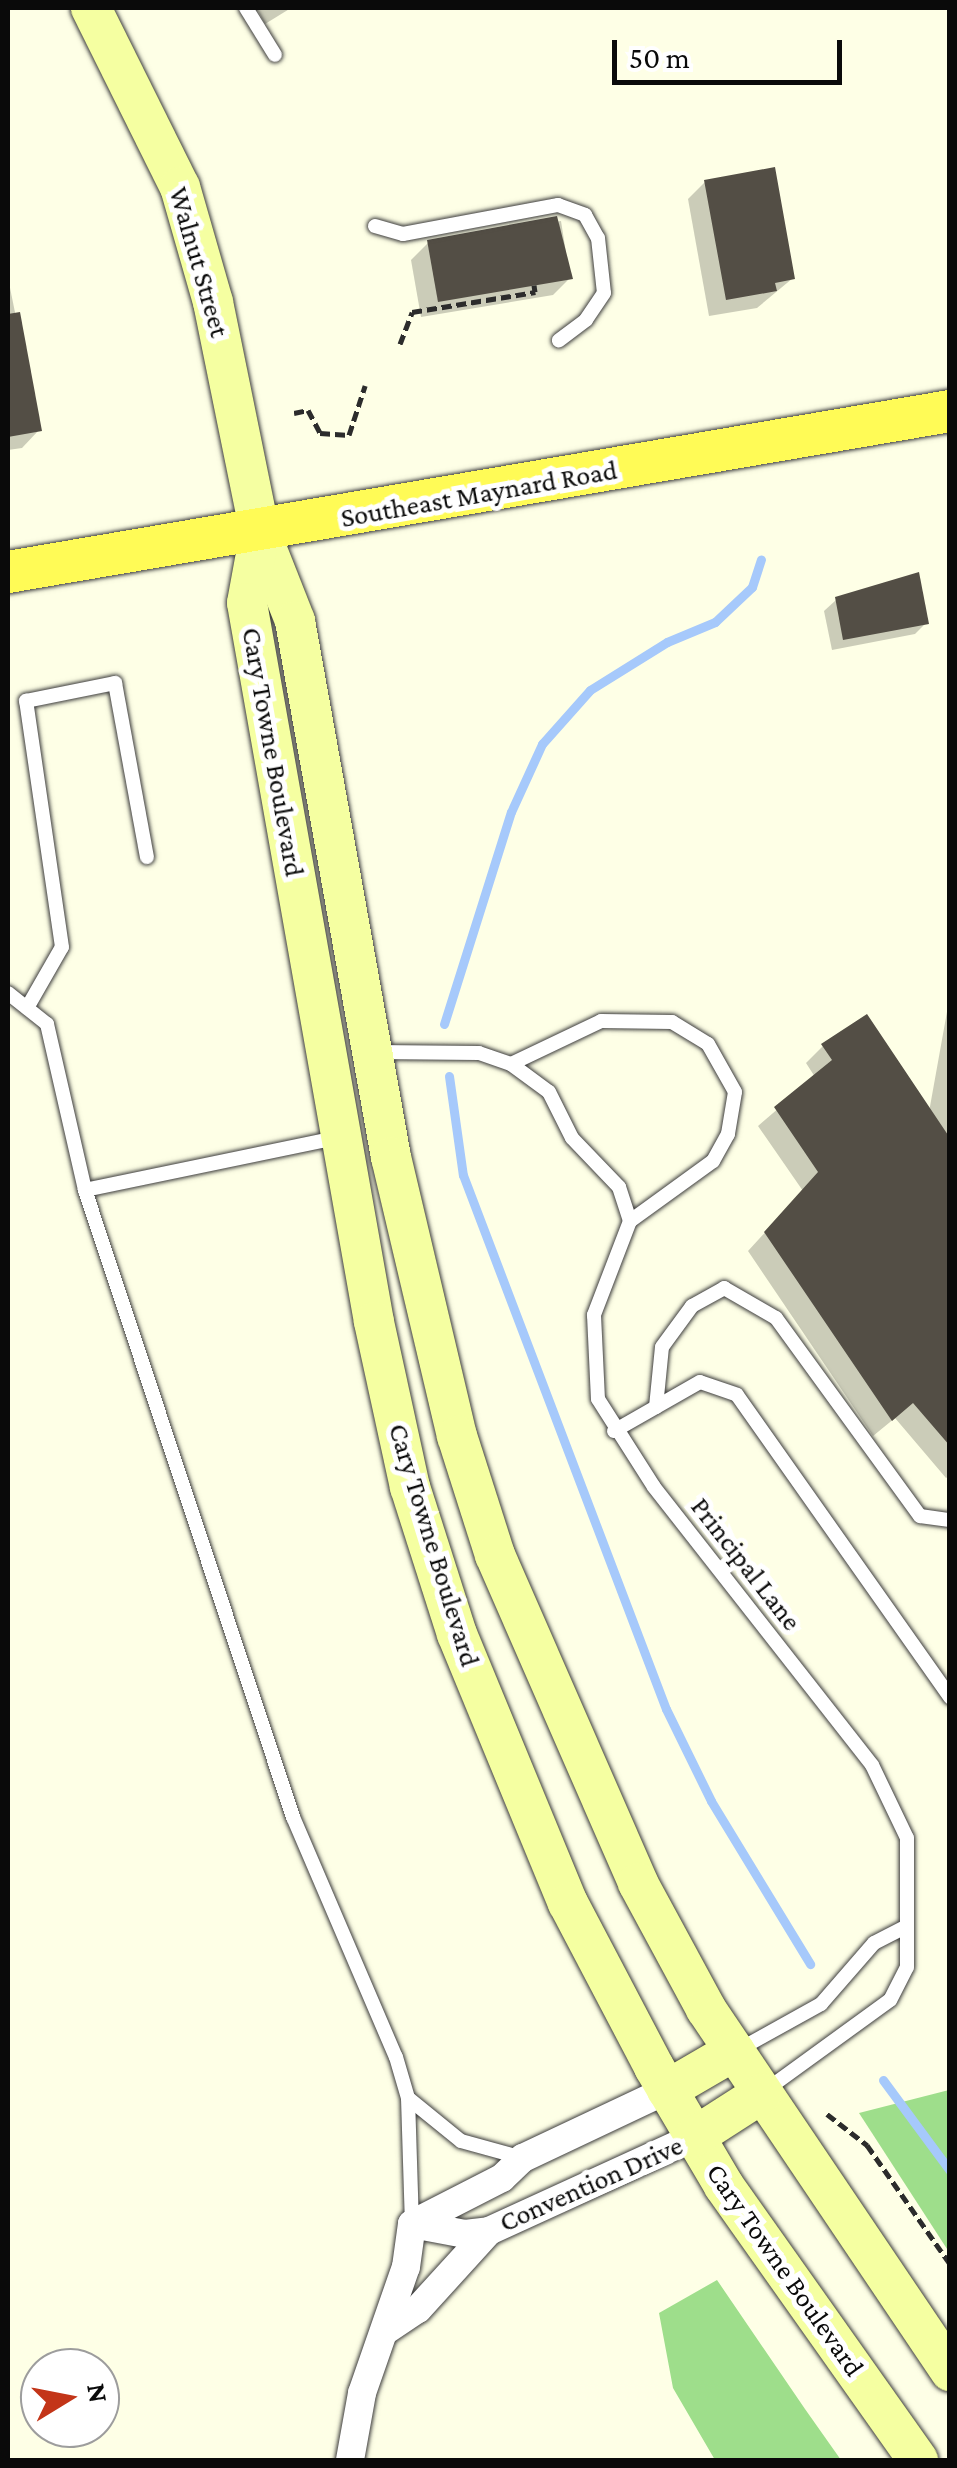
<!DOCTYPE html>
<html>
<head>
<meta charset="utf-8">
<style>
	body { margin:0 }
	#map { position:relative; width:957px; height:2468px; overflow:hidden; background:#feffe6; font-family:"Crimson Pro",serif }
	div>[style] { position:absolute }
	.forest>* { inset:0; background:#9ede8b }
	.shadow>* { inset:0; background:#0003 }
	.stream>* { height:9px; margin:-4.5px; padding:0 4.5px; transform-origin:4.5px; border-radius:4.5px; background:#a6c9fb }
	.building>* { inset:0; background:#534e45 }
	.path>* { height:5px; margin-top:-2.5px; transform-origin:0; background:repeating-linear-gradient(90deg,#2c2c2c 0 10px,transparent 0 15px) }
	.roads { filter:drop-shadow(0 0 2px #3d3d3d) drop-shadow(0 0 2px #3d3d3d) }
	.lane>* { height:14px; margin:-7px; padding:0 7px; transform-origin:7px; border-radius:7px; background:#fff }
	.street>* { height:28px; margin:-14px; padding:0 14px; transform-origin:14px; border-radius:14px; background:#fff }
	.secondary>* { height:40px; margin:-20px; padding:0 20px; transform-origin:20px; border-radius:20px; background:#f5ffa1 }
	.primary>* { height:42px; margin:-21px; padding:0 21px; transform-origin:21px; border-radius:21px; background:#fffb56 }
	span { translate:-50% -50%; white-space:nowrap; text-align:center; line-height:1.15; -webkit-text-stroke:10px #fff; paint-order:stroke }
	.street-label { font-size:28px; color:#0a0a0a }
	.frame { position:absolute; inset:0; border:10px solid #0a0a0a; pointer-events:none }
	.north { position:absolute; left:20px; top:2348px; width:100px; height:100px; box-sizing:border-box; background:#fff; border:2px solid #9d9d9d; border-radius:50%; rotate:80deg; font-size:28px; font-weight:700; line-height:40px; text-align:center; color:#0a0a0a }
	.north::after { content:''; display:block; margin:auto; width:35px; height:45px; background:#c33518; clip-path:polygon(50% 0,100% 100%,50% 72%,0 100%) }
	.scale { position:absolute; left:612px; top:40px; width:230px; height:45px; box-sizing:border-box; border:5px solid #0a0a0a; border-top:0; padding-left:12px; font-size:30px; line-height:35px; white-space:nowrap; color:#0a0a0a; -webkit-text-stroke:8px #fff; paint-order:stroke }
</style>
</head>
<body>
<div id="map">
	<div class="forest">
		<div style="clip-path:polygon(949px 2090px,950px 2090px,949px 2252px,859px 2113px)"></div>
		<div style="clip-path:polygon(717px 2280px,805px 2409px,841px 2460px,715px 2460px,673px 2388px,659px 2313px)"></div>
	</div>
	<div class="shadow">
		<div style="clip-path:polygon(245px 8px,291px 8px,265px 24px,258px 11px,250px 16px)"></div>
		<div style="clip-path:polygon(705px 182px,793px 278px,757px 308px,709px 316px,688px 199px)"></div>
		<div style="clip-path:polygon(561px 221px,570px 278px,553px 295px,421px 317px,411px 260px,428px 243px)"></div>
		<div style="clip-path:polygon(8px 278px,39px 430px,22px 448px,8px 450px)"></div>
		<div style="clip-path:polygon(836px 600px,926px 623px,915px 634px,832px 650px,824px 611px)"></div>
		<div style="clip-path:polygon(950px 995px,950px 1475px,946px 1478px,895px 1418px,873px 1436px,748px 1251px,803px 1191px,758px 1126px,815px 1077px,806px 1063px,823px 1046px,929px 1112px)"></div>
	</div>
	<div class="stream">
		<div style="left:444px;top:1024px;width:222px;rotate:-72.5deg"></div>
		<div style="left:511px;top:812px;width:75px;rotate:-65.5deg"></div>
		<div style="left:542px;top:744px;width:72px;rotate:-48.4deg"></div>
		<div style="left:590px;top:690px;width:91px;rotate:-31.9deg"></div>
		<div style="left:667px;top:642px;width:52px;rotate:-22.6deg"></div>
		<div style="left:715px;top:622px;width:51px;rotate:-43.4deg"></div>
		<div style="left:752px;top:587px;width:29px;rotate:-72deg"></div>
		<div style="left:449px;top:1076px;width:100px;rotate:82deg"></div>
		<div style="left:463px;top:1175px;width:571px;rotate:69.19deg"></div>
		<div style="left:666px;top:1709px;width:102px;rotate:63.9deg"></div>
		<div style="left:711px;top:1801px;width:191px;rotate:58.7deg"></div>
		<div style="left:883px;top:2080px;width:113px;rotate:53.6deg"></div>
	</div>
	<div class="building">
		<div style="clip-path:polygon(775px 167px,795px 279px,775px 283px,777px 291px,726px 300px,704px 180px)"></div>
		<div style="clip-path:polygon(557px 216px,573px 279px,438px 302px,427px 240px)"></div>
		<div style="clip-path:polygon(20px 312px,42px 431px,8px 437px,8px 314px)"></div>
		<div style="clip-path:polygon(919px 572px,929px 624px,843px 640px,835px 597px)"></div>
		<div style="clip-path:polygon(867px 1014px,950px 1138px,950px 1446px,913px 1403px,892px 1421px,764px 1232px,818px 1172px,774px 1107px,832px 1060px,821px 1044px)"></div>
	</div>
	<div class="path">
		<div style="left:400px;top:344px;width:34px;rotate:-69deg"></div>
		<div style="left:412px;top:312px;width:125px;rotate:-9.2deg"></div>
		<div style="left:535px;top:292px;width:7px;rotate:-98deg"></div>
		<div style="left:294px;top:413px;width:14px;rotate:-12deg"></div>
		<div style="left:308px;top:410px;width:26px;rotate:62deg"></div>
		<div style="left:320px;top:433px;width:29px;rotate:4deg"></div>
		<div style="left:349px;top:435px;width:52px;rotate:-71.9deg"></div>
		<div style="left:827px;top:2114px;width:51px;rotate:37.8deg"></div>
		<div style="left:867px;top:2145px;width:145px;rotate:55.1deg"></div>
	</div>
	<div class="roads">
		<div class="lane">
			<div style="left:246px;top:8px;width:55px;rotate:58.3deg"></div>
			<div style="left:375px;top:226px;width:29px;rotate:16deg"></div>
			<div style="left:403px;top:234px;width:158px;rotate:-10.6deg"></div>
			<div style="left:558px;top:205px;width:29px;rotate:20deg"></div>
			<div style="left:585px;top:215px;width:26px;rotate:61deg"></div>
			<div style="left:598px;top:238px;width:55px;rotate:83.8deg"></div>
			<div style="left:604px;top:293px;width:32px;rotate:124deg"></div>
			<div style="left:586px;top:320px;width:34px;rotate:143deg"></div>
			<div style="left:8px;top:993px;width:50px;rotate:38.5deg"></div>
			<div style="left:47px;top:1024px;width:170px;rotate:77.1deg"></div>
			<div style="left:85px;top:1190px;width:661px;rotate:71.65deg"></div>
			<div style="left:293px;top:1817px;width:261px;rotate:66.8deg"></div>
			<div style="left:396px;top:2057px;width:43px;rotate:73.7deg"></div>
			<div style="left:408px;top:2098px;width:126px;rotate:88.2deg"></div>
			<div style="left:27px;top:1008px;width:70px;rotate:-60.2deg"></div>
			<div style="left:62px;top:947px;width:249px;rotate:-98.3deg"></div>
			<div style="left:26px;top:701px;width:91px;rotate:-11.4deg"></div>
			<div style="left:115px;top:683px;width:177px;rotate:79.6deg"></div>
			<div style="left:376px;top:1052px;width:103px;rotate:0.6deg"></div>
			<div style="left:479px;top:1053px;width:34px;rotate:19deg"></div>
			<div style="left:511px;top:1064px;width:47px;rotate:36.4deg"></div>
			<div style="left:549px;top:1092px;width:51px;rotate:63.4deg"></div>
			<div style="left:572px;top:1138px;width:68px;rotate:46.2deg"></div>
			<div style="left:619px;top:1187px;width:36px;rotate:72deg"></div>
			<div style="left:511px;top:1064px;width:100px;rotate:-25.5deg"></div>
			<div style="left:601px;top:1021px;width:71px;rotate:0.8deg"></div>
			<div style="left:672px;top:1022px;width:42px;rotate:31.4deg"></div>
			<div style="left:708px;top:1044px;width:55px;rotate:60.6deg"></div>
			<div style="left:735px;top:1092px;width:43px;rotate:99.5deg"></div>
			<div style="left:728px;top:1134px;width:31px;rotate:119deg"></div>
			<div style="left:713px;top:1161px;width:102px;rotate:144.1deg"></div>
			<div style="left:85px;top:1190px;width:256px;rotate:-11.7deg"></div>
			<div style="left:630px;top:1221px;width:101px;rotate:111deg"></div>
			<div style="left:594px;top:1315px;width:84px;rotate:87.3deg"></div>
			<div style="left:598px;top:1399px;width:104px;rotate:57.5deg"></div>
			<div style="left:654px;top:1487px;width:353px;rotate:51.9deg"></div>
			<div style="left:872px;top:1765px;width:81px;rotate:64.4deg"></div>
			<div style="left:907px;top:1838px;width:129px;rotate:90deg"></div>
			<div style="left:907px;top:1967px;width:37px;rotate:117deg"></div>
			<div style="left:890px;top:2000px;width:153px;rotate:144deg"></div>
			<div style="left:656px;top:1407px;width:60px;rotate:-84.3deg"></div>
			<div style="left:662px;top:1347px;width:51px;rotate:-53.8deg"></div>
			<div style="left:692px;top:1306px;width:37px;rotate:-29deg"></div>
			<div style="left:724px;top:1288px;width:60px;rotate:30deg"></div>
			<div style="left:776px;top:1318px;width:245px;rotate:54deg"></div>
			<div style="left:920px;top:1516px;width:30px;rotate:8deg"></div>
			<div style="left:614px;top:1431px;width:99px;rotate:-29.7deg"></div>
			<div style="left:700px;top:1382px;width:39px;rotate:19deg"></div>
			<div style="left:737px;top:1395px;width:370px;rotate:54.8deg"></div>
			<div style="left:740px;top:2049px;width:93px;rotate:-29.1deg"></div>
			<div style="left:821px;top:2004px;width:81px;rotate:-49deg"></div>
			<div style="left:874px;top:1943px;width:35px;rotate:-27deg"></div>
			<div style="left:408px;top:2098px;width:68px;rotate:39.1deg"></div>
			<div style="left:461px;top:2141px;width:64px;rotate:15.3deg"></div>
		</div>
		<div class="street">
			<div style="left:412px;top:2224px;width:54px;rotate:10.7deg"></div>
			<div style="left:465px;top:2234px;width:24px;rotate:-7deg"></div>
			<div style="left:489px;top:2231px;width:226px;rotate:-24.6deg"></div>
			<div style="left:412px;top:2224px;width:101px;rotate:-27.1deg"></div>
			<div style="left:502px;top:2178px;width:29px;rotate:-44deg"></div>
			<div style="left:523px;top:2158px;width:159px;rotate:-25.3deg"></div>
			<div style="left:385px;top:2331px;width:40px;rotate:-34deg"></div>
			<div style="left:418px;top:2309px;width:105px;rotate:-47.7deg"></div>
			<div style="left:350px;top:2460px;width:68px;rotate:-79.8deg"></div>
			<div style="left:362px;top:2393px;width:133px;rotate:-70.8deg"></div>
			<div style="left:406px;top:2267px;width:43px;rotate:-82.1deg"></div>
		</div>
		<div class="secondary">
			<div style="left:91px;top:8px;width:200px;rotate:63.6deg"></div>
			<div style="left:180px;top:187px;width:120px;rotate:74deg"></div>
			<div style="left:213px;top:302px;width:235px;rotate:78.5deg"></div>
			<div style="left:260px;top:532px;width:96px;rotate:68.5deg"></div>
			<div style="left:295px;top:621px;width:545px;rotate:79.85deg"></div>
			<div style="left:391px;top:1157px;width:287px;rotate:76.7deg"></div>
			<div style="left:457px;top:1436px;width:125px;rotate:72.3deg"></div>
			<div style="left:495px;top:1555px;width:358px;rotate:66.4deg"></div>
			<div style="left:638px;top:1883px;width:143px;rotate:61.6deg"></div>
			<div style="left:706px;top:2009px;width:437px;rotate:56deg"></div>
			<div style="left:260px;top:532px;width:72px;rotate:100.4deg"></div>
			<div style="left:247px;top:603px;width:730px;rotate:79.98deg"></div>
			<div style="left:374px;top:1322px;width:169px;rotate:77.7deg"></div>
			<div style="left:410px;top:1487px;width:154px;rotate:72.3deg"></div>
			<div style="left:457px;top:1634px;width:291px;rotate:67.6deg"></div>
			<div style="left:568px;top:1903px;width:185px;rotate:62.3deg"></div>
			<div style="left:654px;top:2067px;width:138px;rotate:59.5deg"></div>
			<div style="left:724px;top:2186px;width:336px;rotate:54.7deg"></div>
			<div style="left:667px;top:2090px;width:78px;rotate:-30.2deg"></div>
			<div style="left:694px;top:2137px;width:80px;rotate:-32.7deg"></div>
		</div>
		<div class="primary">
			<div style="left:8px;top:572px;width:956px;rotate:-9.7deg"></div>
		</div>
	</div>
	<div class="street-label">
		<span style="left:199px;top:262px;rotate:74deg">Walnut Street</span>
		<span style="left:479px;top:494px;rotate:-10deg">Southeast Maynard Road</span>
		<span style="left:273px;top:752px;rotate:80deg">Cary Towne Boulevard</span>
		<span style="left:434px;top:1545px;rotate:73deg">Cary Towne Boulevard</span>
		<span style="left:746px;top:1564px;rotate:52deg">Principal Lane</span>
		<span style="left:591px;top:2184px;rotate:-24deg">Convention Drive</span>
		<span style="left:785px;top:2270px;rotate:55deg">Cary Towne Boulevard</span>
	</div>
	<div class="frame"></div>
	<div class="north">N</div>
	<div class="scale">50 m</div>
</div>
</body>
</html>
